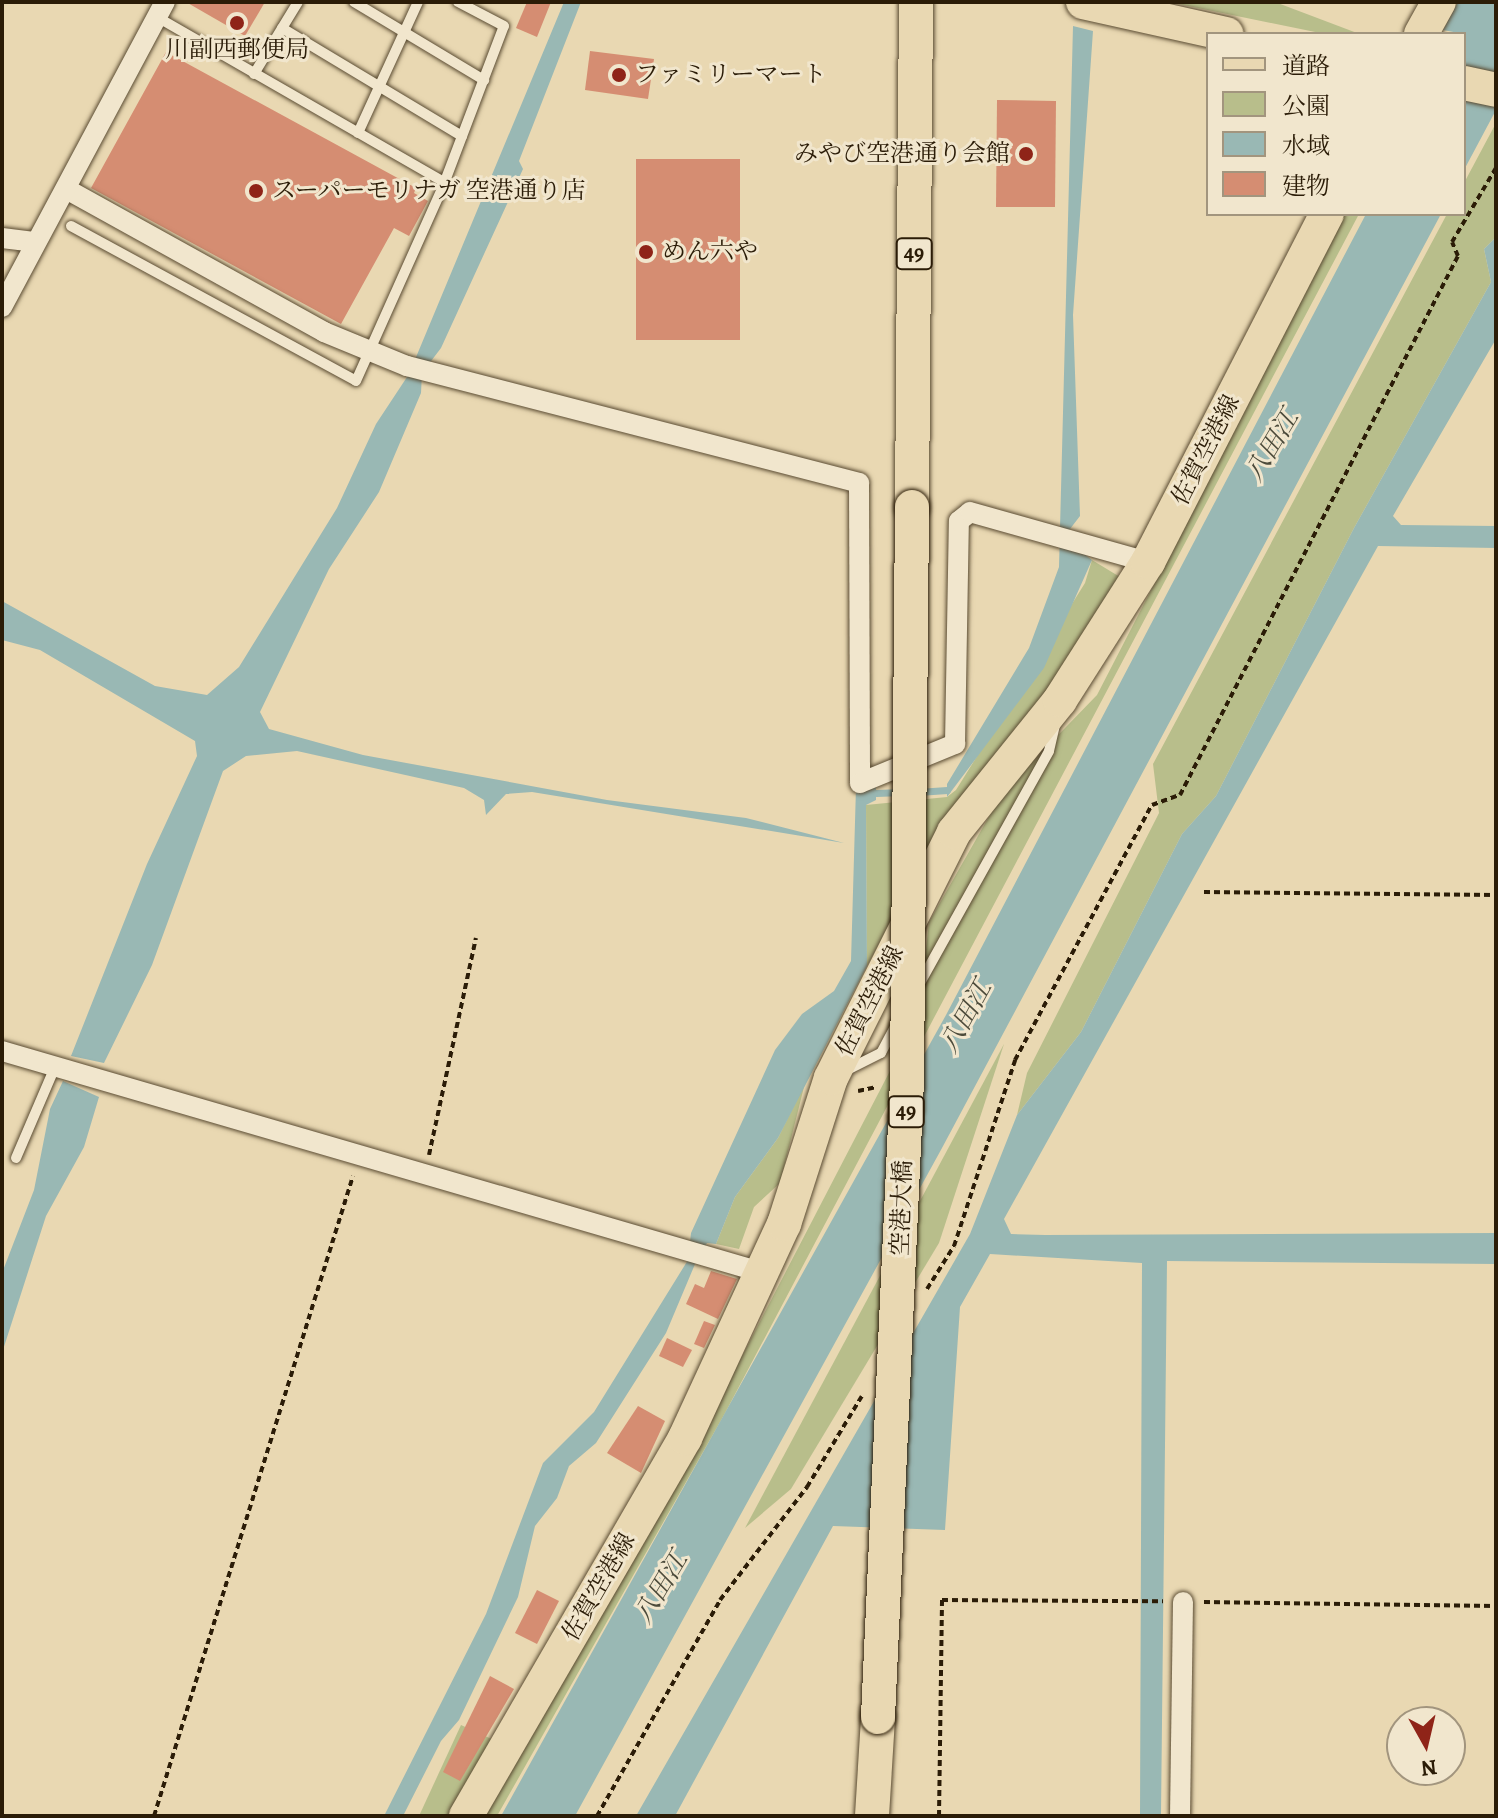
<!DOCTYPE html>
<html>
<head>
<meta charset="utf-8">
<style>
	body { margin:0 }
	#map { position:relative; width:1498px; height:1818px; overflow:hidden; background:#e9d8b2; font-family:Alegreya,"Noto Serif JP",serif }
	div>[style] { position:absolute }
	.green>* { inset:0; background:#b8be8b }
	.water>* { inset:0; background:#99b8b4 }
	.stream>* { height:7px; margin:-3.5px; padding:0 3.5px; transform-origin:3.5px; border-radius:3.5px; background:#99b8b4 }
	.building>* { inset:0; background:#d58d72 }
	.path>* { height:4px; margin-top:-2px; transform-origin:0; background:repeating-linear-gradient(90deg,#2b1c07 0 6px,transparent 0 10px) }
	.roads { filter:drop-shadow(0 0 2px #5a4b32) drop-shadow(0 0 2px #5a4b32) }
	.service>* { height:10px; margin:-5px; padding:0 5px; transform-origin:5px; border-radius:5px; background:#f1e6cd }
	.minor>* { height:20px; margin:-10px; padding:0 10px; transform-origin:10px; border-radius:10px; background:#f1e6cd }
	.primary>* { height:34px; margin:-17px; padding:0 17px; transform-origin:17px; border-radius:17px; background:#e9d8b2 }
	.bridges { filter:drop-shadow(0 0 2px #2b1c07) drop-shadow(0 0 2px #2b1c07) }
	.primary-bridge>* { height:34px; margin:-17px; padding:0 17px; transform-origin:17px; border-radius:17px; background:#e9d8b2 }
	.dots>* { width:22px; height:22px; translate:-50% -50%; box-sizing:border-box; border:4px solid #f1e6cd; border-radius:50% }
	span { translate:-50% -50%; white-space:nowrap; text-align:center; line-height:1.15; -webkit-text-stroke:6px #f1e6cd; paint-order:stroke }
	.shield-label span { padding:2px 6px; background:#f1e6cd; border:2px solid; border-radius:6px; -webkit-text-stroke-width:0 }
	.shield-label { font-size:22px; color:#2b1c07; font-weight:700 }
	.poi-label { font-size:24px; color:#2b1c07 }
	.left { translate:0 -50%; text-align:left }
	.right { translate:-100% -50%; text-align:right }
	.street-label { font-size:24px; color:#2b1c07 }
	.water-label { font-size:26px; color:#4c4b3b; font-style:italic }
	.frame { position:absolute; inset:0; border:4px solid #2b1c07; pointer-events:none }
	.legend { position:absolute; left:1206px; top:32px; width:260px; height:184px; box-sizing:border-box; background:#f1e6cd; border:2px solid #a2957e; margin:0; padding:10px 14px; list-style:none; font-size:24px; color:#2b1c07 }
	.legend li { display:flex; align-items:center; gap:16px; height:40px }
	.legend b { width:40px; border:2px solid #a2957e }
	.north { position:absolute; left:1386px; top:1706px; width:80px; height:80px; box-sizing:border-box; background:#f1e6cd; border:2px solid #a2957e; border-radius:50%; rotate:172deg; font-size:22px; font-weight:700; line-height:32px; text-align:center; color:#2b1c07 }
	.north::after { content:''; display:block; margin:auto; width:28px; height:36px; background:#8f2418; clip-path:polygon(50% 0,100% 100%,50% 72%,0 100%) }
</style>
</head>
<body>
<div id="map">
	<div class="green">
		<div style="clip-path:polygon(1169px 2px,1275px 2px,1357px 33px,1325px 34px)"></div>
		<div style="clip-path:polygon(1496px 123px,1496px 237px,1484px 249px,1491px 282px,1354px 528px,1216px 796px,1182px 834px,1081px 1032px,1017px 1115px,1027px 1073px,1159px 813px,1153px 764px,1447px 214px,1464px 214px,1464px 183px)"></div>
		<div style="clip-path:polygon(1345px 214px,1359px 214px,724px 1415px,497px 1816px,482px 1816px,714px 1410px,919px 1015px,929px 922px,1003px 792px,1097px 695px)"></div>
		<div style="clip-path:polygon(1092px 560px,1120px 577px,1066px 674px,957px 802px,867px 966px,866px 805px,947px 797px,956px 790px,1085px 583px)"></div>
		<div style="clip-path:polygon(1004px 1044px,939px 1243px,791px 1489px,745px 1528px)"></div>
		<div style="clip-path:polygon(805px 1083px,780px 1183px,754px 1207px,739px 1249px,716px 1244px,735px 1197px,778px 1138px)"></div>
		<div style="clip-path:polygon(461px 1725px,496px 1741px,450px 1816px,419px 1816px)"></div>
	</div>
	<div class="water">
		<div style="clip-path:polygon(564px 2px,581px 2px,519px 161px,523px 169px,441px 348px,422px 373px,421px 393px,379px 492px,329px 569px,260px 712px,269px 729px,363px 755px,607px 800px,746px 818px,844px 843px,532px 792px,506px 794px,486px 815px,484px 800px,464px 788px,297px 751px,246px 756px,223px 771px,152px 965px,104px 1063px,71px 1056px,147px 864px,197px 756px,195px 741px,40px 650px,2px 640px,2px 601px,155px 686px,207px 695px,239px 667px,337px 508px,376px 424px,409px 374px)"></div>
		<div style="clip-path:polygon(1458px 2px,1496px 2px,1496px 110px,1464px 170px,1464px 34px,1443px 30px)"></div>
		<div style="clip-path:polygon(1073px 26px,1093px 31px,1073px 315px,1080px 516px,1070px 529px,1070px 543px,1092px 560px,1044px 668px,947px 797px,947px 784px,1029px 648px,1059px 567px)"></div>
		<div style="clip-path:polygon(1366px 214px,1441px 214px,942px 1148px,575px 1816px,501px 1816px,946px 1015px)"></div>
		<div style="clip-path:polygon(1496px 237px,1496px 339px,1393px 516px,1401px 525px,1496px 526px,1496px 548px,1378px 546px,1004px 1219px,1011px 1234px,1045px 1235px,1496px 1233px,1496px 1264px,1167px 1261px,1161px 1816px,1140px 1816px,1142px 1263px,990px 1254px,960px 1307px,945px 1530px,833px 1526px,675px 1816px,636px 1816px,970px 1234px,1017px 1115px,1081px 1032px,1182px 834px,1216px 796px,1354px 528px,1491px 282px,1484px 249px)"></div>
		<div style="clip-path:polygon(856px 787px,876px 787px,876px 800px,866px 805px,867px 966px,778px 1138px,735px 1197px,716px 1244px,707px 1243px,698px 1257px,666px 1333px,596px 1443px,569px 1466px,557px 1498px,535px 1526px,518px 1597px,459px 1720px,441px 1741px,403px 1816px,384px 1816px,486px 1614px,543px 1463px,594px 1412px,688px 1260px,691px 1233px,775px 1050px,802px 1014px,834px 991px,851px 961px)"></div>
		<div style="clip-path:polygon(63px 1081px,99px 1097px,84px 1147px,46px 1216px,2px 1353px,2px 1273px,34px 1190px,50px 1109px)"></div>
	</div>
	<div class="stream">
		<div style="left:918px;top:792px;width:29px;rotate:-4deg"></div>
		<div style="left:876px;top:793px;width:26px;rotate:-2deg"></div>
	</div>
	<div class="building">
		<div style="clip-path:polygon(186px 2px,265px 2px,245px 36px)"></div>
		<div style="clip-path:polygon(527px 2px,551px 2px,537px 37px,516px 28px)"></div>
		<div style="clip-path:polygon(590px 51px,654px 59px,648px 99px,585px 90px)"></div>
		<div style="clip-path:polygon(166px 52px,416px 188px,414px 193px,428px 201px,409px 236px,394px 228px,341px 324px,91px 188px)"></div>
		<div style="clip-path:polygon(997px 100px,1056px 101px,1055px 207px,996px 207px)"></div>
		<div style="clip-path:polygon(636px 159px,740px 159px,740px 340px,636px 340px)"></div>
		<div style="clip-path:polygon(711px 1271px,737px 1279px,718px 1319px,686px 1304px,695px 1284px,704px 1288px)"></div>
		<div style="clip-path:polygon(704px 1321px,715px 1325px,704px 1348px,694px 1344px)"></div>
		<div style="clip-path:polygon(667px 1338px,692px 1350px,683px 1367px,659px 1356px)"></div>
		<div style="clip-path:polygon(638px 1406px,665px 1421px,641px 1473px,607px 1453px)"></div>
		<div style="clip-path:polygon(537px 1590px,559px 1601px,537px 1644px,515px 1633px)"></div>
		<div style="clip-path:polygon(490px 1676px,514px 1689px,460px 1781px,443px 1772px)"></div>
	</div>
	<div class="path">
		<div style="left:1204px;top:892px;width:292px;rotate:0.6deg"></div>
		<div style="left:858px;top:1091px;width:19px;rotate:-12deg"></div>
		<div style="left:429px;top:1155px;width:222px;rotate:-77.8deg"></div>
		<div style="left:927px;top:1289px;width:51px;rotate:-57.9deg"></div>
		<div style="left:954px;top:1246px;width:196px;rotate:-71.8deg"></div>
		<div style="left:1015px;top:1060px;width:289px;rotate:-61.8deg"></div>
		<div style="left:1152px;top:805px;width:30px;rotate:-20deg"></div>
		<div style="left:1180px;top:795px;width:606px;rotate:-62.72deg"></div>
		<div style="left:1458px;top:256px;width:15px;rotate:-113deg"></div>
		<div style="left:1452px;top:242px;width:86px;rotate:-59.3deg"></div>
		<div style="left:1204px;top:1602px;width:292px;rotate:0.8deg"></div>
		<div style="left:154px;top:1816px;width:670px;rotate:-72.73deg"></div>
		<div style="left:597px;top:1816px;width:249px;rotate:-60.3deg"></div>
		<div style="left:720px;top:1600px;width:143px;rotate:-52.4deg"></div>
		<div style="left:807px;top:1487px;width:106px;rotate:-58.9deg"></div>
		<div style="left:939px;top:1816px;width:216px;rotate:-89.2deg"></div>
		<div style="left:942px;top:1600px;width:221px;rotate:0.3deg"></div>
	</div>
	<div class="roads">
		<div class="service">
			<div style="left:354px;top:2px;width:152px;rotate:31deg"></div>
			<div style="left:157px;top:17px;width:331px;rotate:29.9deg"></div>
			<div style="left:282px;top:28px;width:210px;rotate:31deg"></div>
			<div style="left:254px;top:74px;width:84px;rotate:-58.6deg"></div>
			<div style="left:358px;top:133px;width:144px;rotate:-65.4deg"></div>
			<div style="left:71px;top:226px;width:324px;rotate:28.5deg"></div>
			<div style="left:356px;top:381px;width:210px;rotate:-65.9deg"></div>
			<div style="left:442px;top:189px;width:174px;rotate:-69.2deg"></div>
			<div style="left:504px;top:26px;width:52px;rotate:-152.4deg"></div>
			<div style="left:920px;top:983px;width:265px;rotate:-60.9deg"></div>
			<div style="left:1049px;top:751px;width:27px;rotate:-77deg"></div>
			<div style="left:845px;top:1071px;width:40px;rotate:-26.6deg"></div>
			<div style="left:881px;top:1053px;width:32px;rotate:-62deg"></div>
			<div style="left:16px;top:1158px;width:99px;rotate:-66.8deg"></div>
		</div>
		<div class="minor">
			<div style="left:68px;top:190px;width:293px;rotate:29deg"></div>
			<div style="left:324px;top:332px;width:90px;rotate:22.3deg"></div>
			<div style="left:407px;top:366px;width:467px;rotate:14.5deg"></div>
			<div style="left:859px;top:483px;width:300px;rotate:89.8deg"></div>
			<div style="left:860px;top:783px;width:103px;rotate:-22.3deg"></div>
			<div style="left:955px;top:744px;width:223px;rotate:-89deg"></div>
			<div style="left:959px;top:521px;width:14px;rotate:-39deg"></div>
			<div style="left:970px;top:512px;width:185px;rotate:15.7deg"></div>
			<div style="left:2px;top:238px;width:32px;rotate:7deg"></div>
			<div style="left:2px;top:307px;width:346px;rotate:-61.9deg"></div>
			<div style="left:2px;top:1051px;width:794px;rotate:16.24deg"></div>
			<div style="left:1180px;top:1816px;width:214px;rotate:-89.2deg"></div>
		</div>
		<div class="primary">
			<div style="left:1083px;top:2px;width:147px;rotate:12.6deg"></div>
			<div style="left:1421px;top:34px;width:37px;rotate:-61deg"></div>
			<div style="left:1464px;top:83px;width:33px;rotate:12deg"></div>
			<div style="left:912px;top:507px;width:505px;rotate:-89.55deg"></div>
			<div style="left:466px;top:1816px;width:437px;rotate:-59.9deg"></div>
			<div style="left:685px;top:1438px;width:236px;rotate:-65.2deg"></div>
			<div style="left:784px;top:1224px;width:153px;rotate:-72.2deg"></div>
			<div style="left:831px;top:1078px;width:275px;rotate:-63.4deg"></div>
			<div style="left:954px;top:832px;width:169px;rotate:-51.2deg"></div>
			<div style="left:1060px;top:700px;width:164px;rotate:-57.5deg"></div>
			<div style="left:1148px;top:562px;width:391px;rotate:-62.8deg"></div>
			<div style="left:872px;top:1816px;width:99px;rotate:-86.5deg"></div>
		</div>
	</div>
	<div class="bridges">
		<div class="primary-bridge">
			<div style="left:878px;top:1717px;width:637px;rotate:-87.39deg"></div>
			<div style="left:907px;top:1081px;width:574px;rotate:-89.5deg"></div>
		</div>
	</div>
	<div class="dots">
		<div style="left:237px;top:23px;background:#8f2418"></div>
		<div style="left:619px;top:75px;background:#8f2418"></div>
		<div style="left:1026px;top:154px;background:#8f2418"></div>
		<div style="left:256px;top:191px;background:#8f2418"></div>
		<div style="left:646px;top:252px;background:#8f2418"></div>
	</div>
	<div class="shield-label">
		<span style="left:914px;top:254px">49</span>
		<span style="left:906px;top:1112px">49</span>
	</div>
	<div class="poi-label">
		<span style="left:237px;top:50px">川副西郵便局</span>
		<span class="left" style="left:635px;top:75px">ファミリーマート</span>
		<span class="right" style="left:1010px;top:154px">みやび空港通り会館</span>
		<span class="left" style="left:272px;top:191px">スーパーモリナガ 空港通り店</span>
		<span class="left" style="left:662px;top:252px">めん六や</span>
	</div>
	<div class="street-label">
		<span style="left:1206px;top:450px;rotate:-63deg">佐賀空港線</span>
		<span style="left:870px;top:1001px;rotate:-63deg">佐賀空港線</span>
		<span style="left:902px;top:1208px;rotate:-88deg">空港大橋</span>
		<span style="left:599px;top:1587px;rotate:-60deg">佐賀空港線</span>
	</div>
	<div class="water-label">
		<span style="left:1272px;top:446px;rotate:-59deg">八田江</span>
		<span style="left:966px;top:1017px;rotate:-61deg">八田江</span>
		<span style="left:661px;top:1588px;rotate:-59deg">八田江</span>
	</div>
	<div class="frame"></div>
	<ul class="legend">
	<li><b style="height:10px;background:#e9d8b2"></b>道路</li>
	<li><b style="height:22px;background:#b8be8b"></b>公園</li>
	<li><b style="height:22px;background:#99b8b4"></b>水域</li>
	<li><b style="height:22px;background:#d58d72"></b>建物</li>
	</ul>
	<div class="north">N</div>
</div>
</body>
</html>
